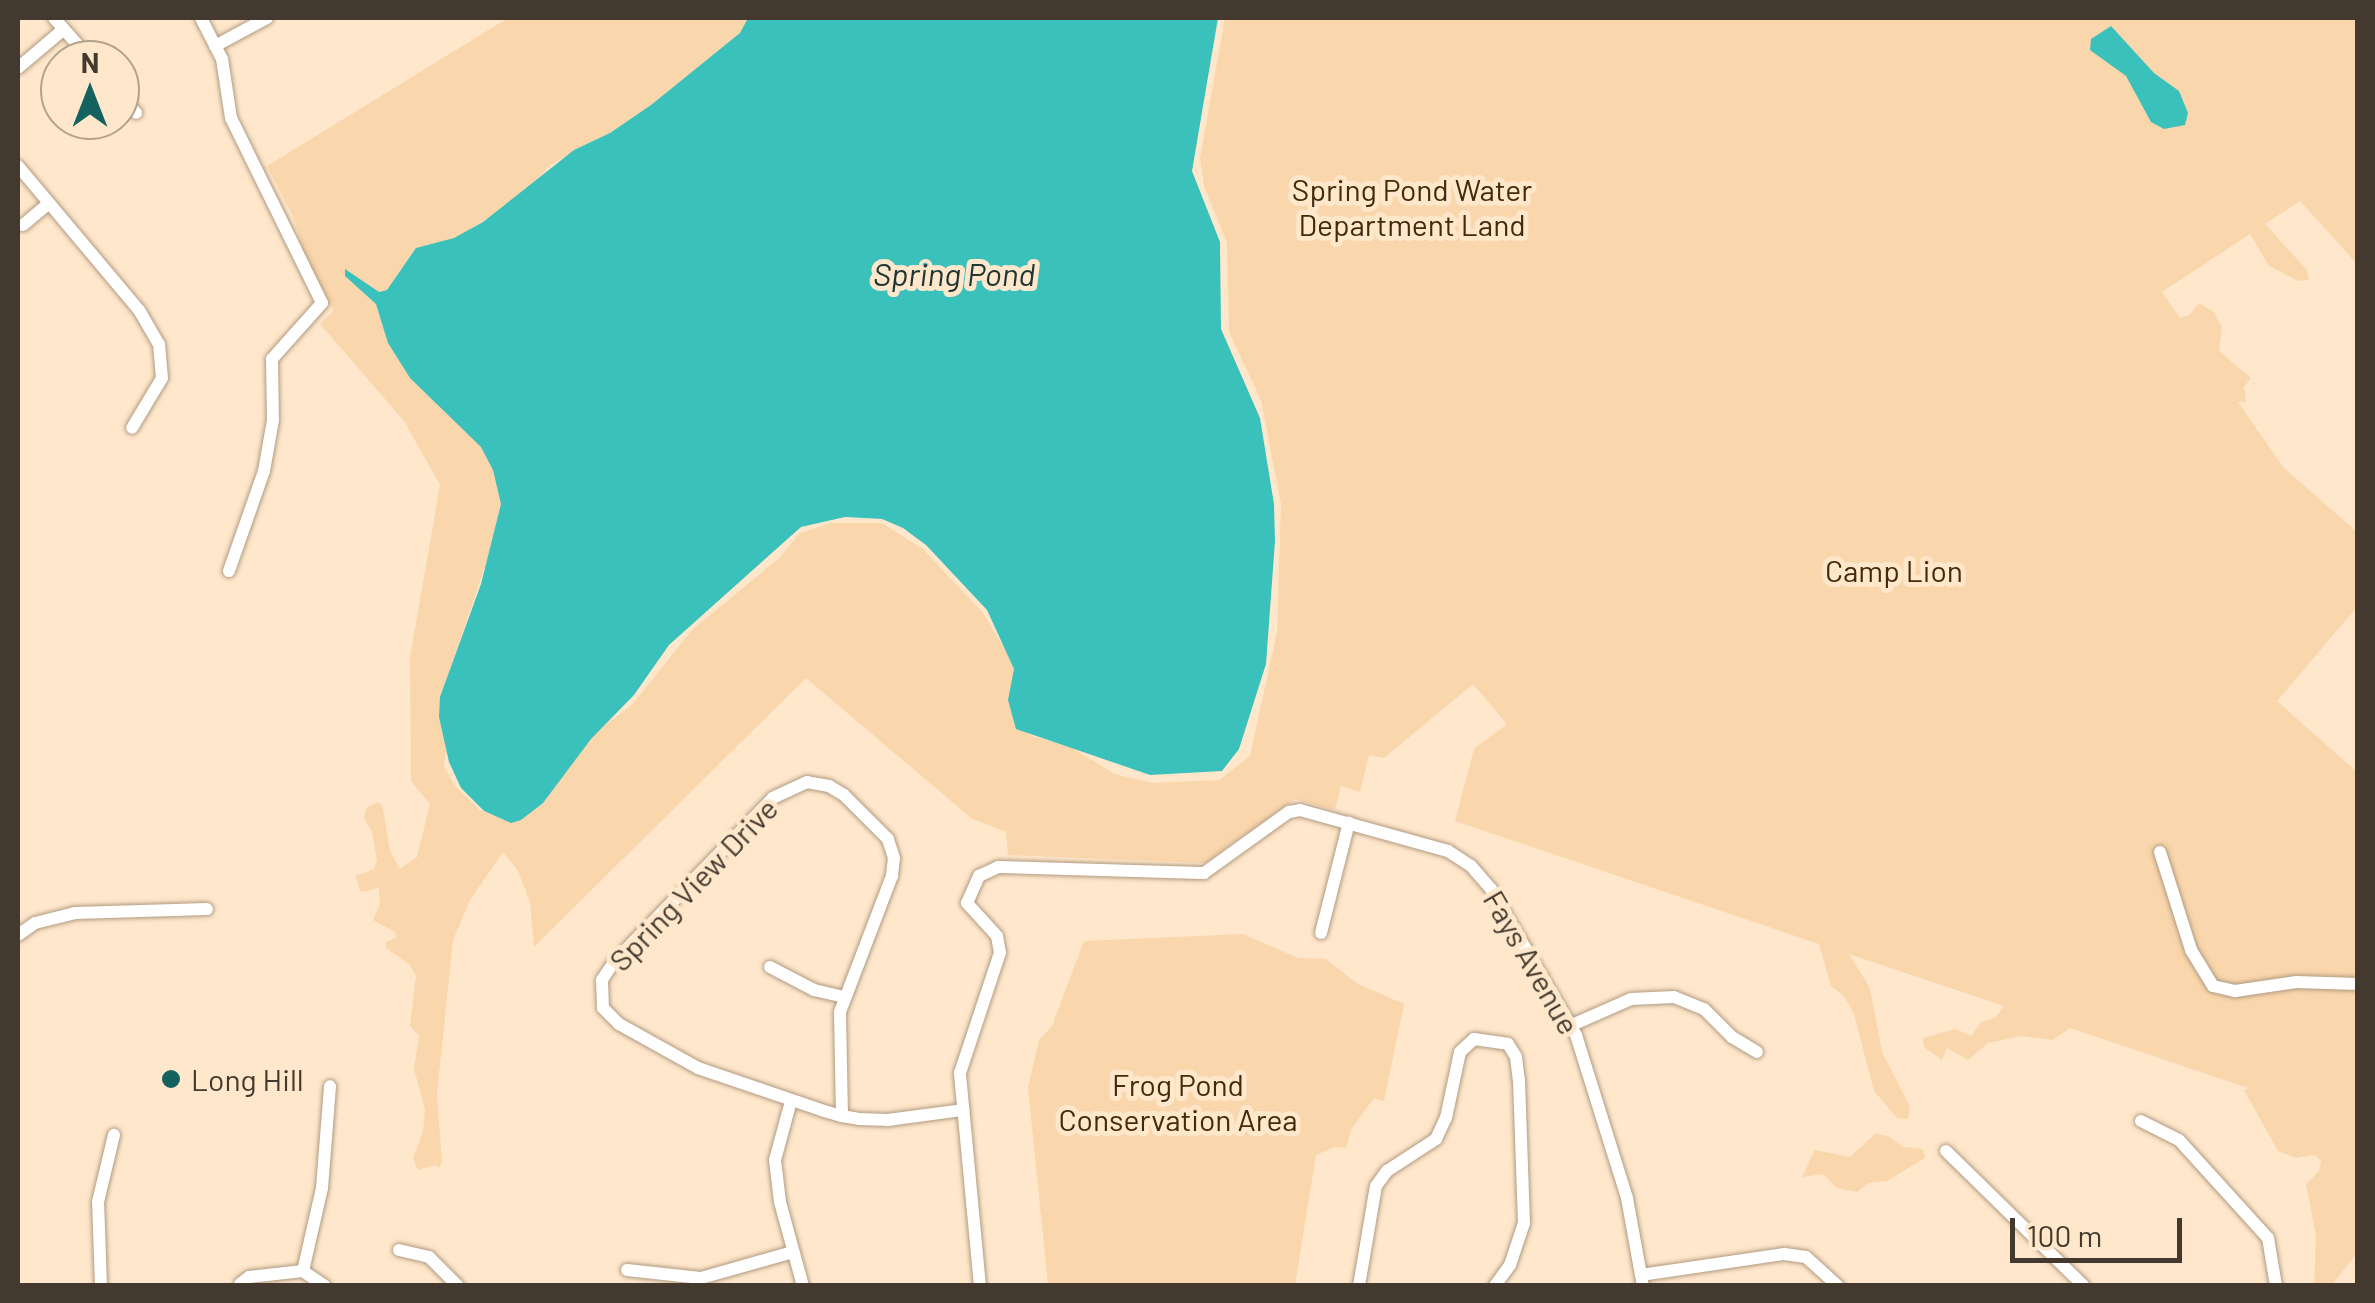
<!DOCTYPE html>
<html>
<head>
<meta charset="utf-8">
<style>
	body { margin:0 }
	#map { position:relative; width:2375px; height:1303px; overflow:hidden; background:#ffe7cb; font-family:Barlow,sans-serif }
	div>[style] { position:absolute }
	.green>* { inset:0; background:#fad6ac }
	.water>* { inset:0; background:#3bc1bc }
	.roads { filter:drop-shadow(0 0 2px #b19b81) drop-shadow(0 0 2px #b19b81) }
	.street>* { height:12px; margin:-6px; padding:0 6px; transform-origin:6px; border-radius:6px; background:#fff }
	.dots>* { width:28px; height:28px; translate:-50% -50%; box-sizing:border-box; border:5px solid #ffe7cb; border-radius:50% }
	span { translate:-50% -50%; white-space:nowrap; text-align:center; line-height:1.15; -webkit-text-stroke:10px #ffe7cb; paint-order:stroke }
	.park-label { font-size:30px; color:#422a0a }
	.street-label { font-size:30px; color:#43392e }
	.poi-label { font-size:30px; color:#43392e }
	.left { translate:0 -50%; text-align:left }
	.water-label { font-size:32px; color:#1f3534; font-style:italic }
	.frame { position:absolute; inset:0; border:20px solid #43392e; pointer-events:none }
	.north { position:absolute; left:40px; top:40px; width:100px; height:100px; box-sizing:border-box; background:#ffe7cb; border:2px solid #b4a18c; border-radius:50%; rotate:0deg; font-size:28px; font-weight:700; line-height:40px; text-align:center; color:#43392e }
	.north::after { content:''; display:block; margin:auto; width:35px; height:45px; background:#136260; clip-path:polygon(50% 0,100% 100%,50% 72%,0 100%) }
	.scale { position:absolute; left:2010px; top:1218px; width:172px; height:45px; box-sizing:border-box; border:5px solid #43392e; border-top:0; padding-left:12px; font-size:30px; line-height:35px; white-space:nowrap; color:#43392e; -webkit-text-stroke:8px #ffe7cb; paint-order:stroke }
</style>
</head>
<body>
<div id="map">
	<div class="green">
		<div style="clip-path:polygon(508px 18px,752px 18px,733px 44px,678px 88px,616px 130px,550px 165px,523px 195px,449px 243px,493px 441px,503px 514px,440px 699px,448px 741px,444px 766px,456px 787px,480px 810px,508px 821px,518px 818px,597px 731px,632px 705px,691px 631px,779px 558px,800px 533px,831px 523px,882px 523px,923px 549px,983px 613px,1023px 679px,1016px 723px,1030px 735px,1072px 748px,1115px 774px,1153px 783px,1219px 780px,1250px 756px,1277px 632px,1281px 504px,1261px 400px,1229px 332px,1227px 243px,1204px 186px,1200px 158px,1225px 18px,2357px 18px,2357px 264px,2300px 201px,2265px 224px,2307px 270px,2309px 280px,2298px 281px,2269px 266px,2250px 234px,2162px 292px,2180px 318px,2189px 315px,2199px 303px,2214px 312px,2222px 328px,2219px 351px,2251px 378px,2244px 387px,2246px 402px,2238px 402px,2283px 467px,2357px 532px,2357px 607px,2277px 701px,2357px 772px,2357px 1253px,2332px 1285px,2314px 1285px,2316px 1236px,2306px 1184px,2319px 1171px,2321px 1161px,2315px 1155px,2296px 1158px,2278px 1151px,2244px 1090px,2248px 1088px,2070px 1028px,2053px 1040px,2021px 1036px,1988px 1043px,1968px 1060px,1947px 1048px,1942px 1060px,1924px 1047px,1923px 1038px,1955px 1029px,1971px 1036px,1981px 1022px,1996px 1017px,2004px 1006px,1849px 954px,1870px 988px,1882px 1052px,1910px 1107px,1908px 1119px,1897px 1118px,1874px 1091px,1854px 1014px,1844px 996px,1831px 986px,1819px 944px,1455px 821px,1474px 749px,1507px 724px,1473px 684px,1384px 758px,1369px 755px,1360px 792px,1341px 786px,1335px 810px,1295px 799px,1204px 863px,1008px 855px,1006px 832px,971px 818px,806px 678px,534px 947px,530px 902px,518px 871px,503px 852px,470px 900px,453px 940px,437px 1094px,442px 1162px,439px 1168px,435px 1165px,418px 1170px,413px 1158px,423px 1132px,425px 1109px,414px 1069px,419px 1036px,410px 1026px,416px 976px,409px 964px,386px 948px,386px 942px,396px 938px,395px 932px,373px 920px,380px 904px,379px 888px,361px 892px,355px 876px,374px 869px,377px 860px,372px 832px,364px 818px,367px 807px,379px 802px,383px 808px,390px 851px,400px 869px,417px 857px,430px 804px,411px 781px,410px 657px,440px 485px,404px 421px,320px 324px,334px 310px,313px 285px,294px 218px,267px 166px)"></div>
		<div style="clip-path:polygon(1243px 934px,1298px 958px,1326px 959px,1358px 984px,1404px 1004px,1384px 1101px,1374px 1098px,1352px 1128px,1346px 1148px,1335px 1147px,1316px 1155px,1295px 1285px,1048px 1285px,1028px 1088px,1039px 1040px,1052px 1026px,1084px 941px)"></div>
		<div style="clip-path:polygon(1875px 1134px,1888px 1136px,1903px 1147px,1923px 1149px,1925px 1158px,1887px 1181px,1868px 1183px,1857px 1192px,1837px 1188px,1823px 1174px,1802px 1177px,1815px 1150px,1850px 1157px)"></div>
	</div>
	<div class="water">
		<div style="clip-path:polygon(748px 18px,1218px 18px,1192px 171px,1220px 242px,1221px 329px,1260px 418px,1274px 504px,1275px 541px,1266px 664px,1239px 749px,1222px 771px,1150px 775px,1016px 729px,1008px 700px,1014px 669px,987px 610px,926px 545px,903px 528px,882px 519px,845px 517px,801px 527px,669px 645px,634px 695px,591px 739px,543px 803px,521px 820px,511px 823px,484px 811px,461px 788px,449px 762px,439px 717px,440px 697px,481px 584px,501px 504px,493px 470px,481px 447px,410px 378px,388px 343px,376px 304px,345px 276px,345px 269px,379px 292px,387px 290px,416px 248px,454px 238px,483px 222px,574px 150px,610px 133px,651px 105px,740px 33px)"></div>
		<div style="clip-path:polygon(2111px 26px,2154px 73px,2179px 91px,2188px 113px,2185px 125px,2164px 129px,2151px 122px,2126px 76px,2090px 50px,2091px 39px)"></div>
	</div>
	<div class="roads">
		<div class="street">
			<div style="left:54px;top:18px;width:56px;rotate:48.6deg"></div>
			<div style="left:201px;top:18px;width:46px;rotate:62.9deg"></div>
			<div style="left:222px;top:59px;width:60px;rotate:81.3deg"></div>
			<div style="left:231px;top:118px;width:206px;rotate:63.8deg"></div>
			<div style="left:322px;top:303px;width:75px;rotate:131.8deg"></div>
			<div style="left:272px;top:359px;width:61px;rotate:89.1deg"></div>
			<div style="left:273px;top:420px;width:52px;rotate:100deg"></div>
			<div style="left:264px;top:471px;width:106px;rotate:109.3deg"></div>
			<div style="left:215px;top:46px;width:59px;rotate:-28.3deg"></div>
			<div style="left:18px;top:68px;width:60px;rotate:-40.3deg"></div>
			<div style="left:120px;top:95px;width:24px;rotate:48deg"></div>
			<div style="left:18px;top:166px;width:188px;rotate:50deg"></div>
			<div style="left:139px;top:310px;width:39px;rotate:60deg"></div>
			<div style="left:159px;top:344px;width:34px;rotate:85deg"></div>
			<div style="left:162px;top:378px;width:58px;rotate:121deg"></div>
			<div style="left:23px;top:225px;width:34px;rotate:-40deg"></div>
			<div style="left:2160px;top:852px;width:103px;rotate:72.4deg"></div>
			<div style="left:2191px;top:950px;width:42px;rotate:58.6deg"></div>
			<div style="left:2213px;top:986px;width:23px;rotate:13deg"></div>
			<div style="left:2235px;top:991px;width:62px;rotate:-8.4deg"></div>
			<div style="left:2296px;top:982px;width:62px;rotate:1.8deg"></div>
			<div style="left:1321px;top:933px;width:114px;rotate:-75.8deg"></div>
			<div style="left:18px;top:935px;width:21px;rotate:-35deg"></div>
			<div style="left:35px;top:923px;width:41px;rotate:-14deg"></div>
			<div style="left:75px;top:913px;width:132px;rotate:-1.7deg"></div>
			<div style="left:770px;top:967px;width:50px;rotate:27.6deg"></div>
			<div style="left:814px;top:990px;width:31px;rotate:13deg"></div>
			<div style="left:1572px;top:1025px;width:64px;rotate:-23.8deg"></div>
			<div style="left:1631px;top:999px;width:43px;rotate:-2.7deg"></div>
			<div style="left:1674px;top:997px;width:32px;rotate:22deg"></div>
			<div style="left:1704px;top:1009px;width:40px;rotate:45deg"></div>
			<div style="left:1732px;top:1037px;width:29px;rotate:31deg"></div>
			<div style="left:791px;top:1101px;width:61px;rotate:105.2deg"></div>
			<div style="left:775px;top:1160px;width:42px;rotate:83.2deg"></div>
			<div style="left:780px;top:1202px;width:87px;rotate:74.7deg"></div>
			<div style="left:842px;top:1116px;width:104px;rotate:-91.1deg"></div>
			<div style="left:840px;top:1012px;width:146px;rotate:-69.1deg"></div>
			<div style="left:892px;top:876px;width:18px;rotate:-84deg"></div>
			<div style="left:894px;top:858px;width:20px;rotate:-108deg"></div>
			<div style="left:888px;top:839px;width:62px;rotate:-135deg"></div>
			<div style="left:844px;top:795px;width:17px;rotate:-149deg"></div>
			<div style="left:829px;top:786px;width:22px;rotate:-170deg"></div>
			<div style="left:807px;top:782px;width:38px;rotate:155deg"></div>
			<div style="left:773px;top:798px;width:228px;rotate:134.1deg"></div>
			<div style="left:614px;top:962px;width:22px;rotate:124deg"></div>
			<div style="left:602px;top:980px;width:28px;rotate:88deg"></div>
			<div style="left:603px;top:1008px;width:23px;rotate:45deg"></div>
			<div style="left:619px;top:1024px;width:90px;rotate:29.1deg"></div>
			<div style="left:698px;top:1068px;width:133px;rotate:18.8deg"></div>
			<div style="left:824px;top:1111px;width:19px;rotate:16deg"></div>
			<div style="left:842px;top:1116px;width:17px;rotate:10deg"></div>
			<div style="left:859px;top:1119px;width:29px;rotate:2deg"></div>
			<div style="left:888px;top:1120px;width:76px;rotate:-7.6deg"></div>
			<div style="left:2141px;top:1121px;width:42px;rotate:26.6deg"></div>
			<div style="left:2179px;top:1140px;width:132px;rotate:47.8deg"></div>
			<div style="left:2268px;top:1238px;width:49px;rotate:80.5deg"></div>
			<div style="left:1946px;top:1151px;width:193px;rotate:44.4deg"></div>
			<div style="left:399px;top:1250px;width:31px;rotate:13deg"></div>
			<div style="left:429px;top:1257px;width:41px;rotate:45deg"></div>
			<div style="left:627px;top:1270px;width:74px;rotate:6.2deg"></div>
			<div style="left:701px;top:1278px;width:96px;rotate:-15.8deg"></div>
			<div style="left:1641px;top:1275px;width:145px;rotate:-8.4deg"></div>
			<div style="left:1784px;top:1254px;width:22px;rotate:8deg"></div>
			<div style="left:1806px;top:1257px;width:43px;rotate:42.2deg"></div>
			<div style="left:240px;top:1284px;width:11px;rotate:-38deg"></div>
			<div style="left:249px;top:1277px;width:54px;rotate:-6.3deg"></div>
			<div style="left:101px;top:1286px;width:84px;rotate:-92deg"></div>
			<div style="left:98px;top:1202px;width:69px;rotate:-76.6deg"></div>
			<div style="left:325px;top:1286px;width:27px;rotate:-146deg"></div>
			<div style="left:303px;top:1271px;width:85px;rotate:-77.1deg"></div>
			<div style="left:322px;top:1188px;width:102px;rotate:-85.5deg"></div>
			<div style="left:980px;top:1286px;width:214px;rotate:-95.4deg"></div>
			<div style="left:960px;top:1073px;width:126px;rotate:-71.6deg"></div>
			<div style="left:1000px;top:953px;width:17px;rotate:-100deg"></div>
			<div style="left:997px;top:936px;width:45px;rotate:-132.3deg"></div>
			<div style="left:967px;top:903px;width:30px;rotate:-66deg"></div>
			<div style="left:979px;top:876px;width:21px;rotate:-25deg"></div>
			<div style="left:998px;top:867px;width:206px;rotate:1.7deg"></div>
			<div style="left:1204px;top:873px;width:105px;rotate:-35.7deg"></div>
			<div style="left:1289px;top:812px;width:11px;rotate:-10deg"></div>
			<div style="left:1300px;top:810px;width:154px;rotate:15.5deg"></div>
			<div style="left:1448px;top:851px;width:27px;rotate:33deg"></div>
			<div style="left:1471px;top:866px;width:30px;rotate:49deg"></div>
			<div style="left:1491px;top:889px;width:169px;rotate:59.8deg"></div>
			<div style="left:1576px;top:1035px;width:171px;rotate:72.6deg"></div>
			<div style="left:1627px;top:1198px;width:89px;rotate:79.7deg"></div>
			<div style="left:1359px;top:1286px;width:101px;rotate:-80.4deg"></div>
			<div style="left:1376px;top:1186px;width:19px;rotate:-54deg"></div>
			<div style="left:1387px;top:1171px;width:59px;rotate:-33.1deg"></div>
			<div style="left:1436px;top:1139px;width:23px;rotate:-65deg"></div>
			<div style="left:1446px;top:1118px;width:67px;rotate:-78deg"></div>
			<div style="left:1460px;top:1052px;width:19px;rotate:-43deg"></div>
			<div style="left:1474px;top:1039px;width:34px;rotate:8deg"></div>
			<div style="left:1508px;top:1044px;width:15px;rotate:58deg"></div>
			<div style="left:1516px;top:1057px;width:23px;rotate:83deg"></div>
			<div style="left:1519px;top:1080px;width:143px;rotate:88deg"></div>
			<div style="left:1524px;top:1223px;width:44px;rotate:108.4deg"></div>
			<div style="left:1510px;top:1265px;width:26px;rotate:126deg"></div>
		</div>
	</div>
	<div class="dots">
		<div style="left:171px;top:1079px;background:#136260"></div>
	</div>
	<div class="park-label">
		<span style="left:1412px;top:206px">Spring Pond Water<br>Department Land</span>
		<span style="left:1894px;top:570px">Camp Lion</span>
		<span style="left:1178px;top:1101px">Frog Pond<br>Conservation Area</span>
	</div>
	<div class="street-label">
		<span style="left:693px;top:884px;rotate:-46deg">Spring View Drive</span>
		<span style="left:1532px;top:962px;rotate:60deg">Fays Avenue</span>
	</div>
	<div class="poi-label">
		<span class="left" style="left:191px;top:1079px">Long Hill</span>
	</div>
	<div class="water-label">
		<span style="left:954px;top:273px">Spring Pond</span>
	</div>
	<div class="frame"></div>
	<div class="north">N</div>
	<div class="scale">100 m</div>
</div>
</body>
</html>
